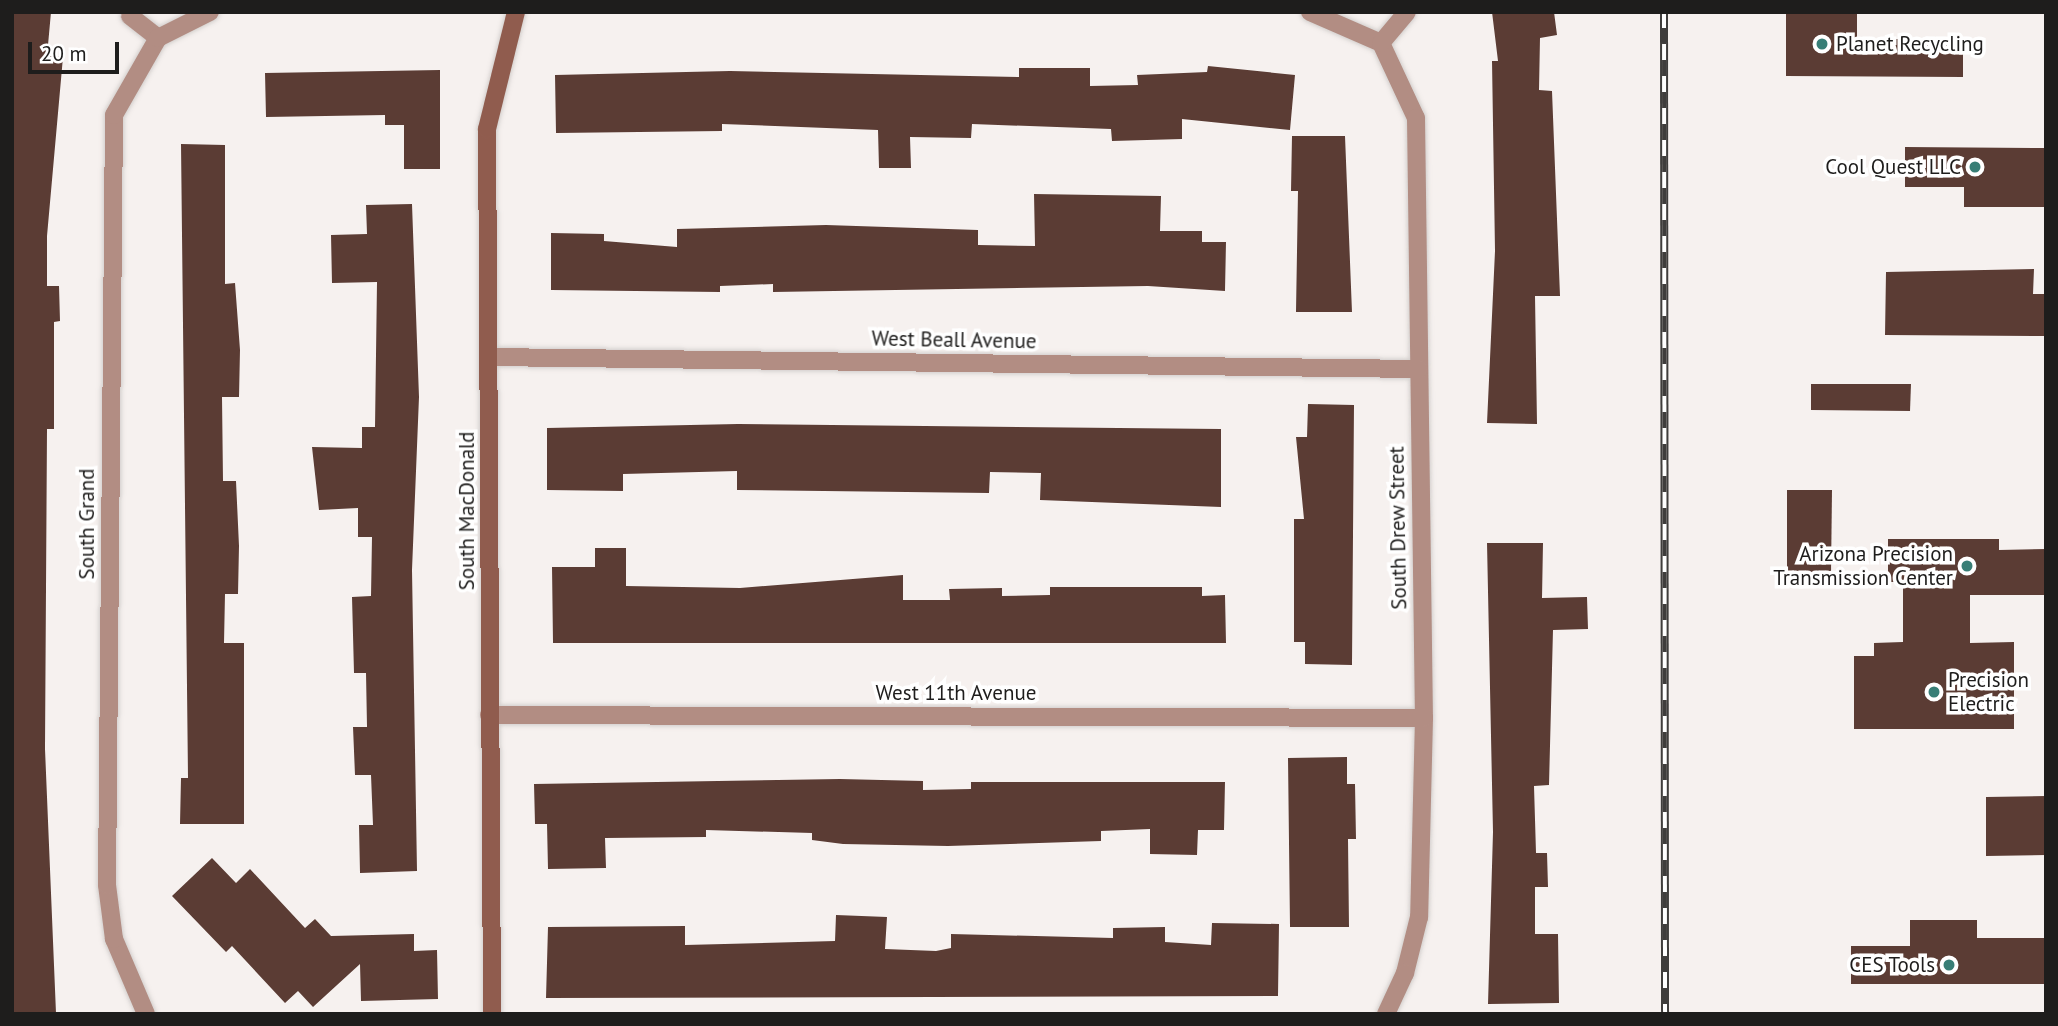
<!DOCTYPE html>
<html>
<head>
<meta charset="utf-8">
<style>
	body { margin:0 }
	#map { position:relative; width:2058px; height:1026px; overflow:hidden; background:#f6f1ef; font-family:"PT Sans",sans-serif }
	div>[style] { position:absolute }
	.building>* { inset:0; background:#5b3c34 }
	.roads { filter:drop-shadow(0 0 2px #d3cfcd) drop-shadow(0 0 2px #d3cfcd) }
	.street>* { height:18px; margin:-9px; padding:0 9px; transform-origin:9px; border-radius:9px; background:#b28d83 }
	.secondary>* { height:18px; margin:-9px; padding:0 9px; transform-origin:9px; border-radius:9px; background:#905c4e }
	.rail>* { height:8px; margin-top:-4px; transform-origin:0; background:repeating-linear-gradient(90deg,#fff 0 16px,#3f3d3c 0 32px); box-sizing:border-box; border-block:2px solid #3f3d3c }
	.dots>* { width:19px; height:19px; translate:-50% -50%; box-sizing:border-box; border:4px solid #fff; border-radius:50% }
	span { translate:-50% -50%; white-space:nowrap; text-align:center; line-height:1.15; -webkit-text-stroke:7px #fff; paint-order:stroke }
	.poi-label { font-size:21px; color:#1e1d1c }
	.left { translate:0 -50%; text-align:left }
	.right { translate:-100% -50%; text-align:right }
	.street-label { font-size:21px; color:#1e1d1c }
	.frame { position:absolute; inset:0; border:14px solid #1e1d1c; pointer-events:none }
	.scale { position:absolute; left:28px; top:42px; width:91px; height:32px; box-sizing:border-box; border:4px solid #1e1d1c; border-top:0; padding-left:9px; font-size:21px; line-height:24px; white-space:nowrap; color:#1e1d1c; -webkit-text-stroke:5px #fff; paint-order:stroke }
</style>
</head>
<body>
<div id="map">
	<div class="building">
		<div style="clip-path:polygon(12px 12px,51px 12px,47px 56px,63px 57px,47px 236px,47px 286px,59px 286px,60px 321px,54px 322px,54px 429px,47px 429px,45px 749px,56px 1013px,29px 1014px,12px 1014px)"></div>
		<div style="clip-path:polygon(1492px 12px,1554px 12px,1557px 35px,1540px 38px,1539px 90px,1552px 91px,1560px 296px,1535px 296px,1537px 424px,1487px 423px,1495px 251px,1492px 61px,1498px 61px)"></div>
		<div style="clip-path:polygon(1786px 12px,1857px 12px,1857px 39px,1963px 39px,1963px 77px,1786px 76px)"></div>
		<div style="clip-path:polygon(1208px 66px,1295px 75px,1290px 130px,1182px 119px,1182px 139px,1112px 141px,1111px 129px,972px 124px,971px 138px,910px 137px,911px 168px,879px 168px,878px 130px,722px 124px,722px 131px,556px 133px,555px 75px,730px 71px,1019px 77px,1019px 68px,1090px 68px,1090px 86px,1138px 85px,1137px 75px,1207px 72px)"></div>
		<div style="clip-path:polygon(440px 70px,440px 169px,404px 169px,404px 125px,385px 125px,385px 115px,266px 117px,265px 73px)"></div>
		<div style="clip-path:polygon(1292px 136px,1345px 136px,1352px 312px,1296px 312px,1298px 191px,1291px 191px)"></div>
		<div style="clip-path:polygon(181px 144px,225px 145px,225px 284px,235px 283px,240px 350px,239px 397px,222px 397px,223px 481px,236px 481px,239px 546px,238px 594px,225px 594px,224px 643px,244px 643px,244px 824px,180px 824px,181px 778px,188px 778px)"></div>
		<div style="clip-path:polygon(1905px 147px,2046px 148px,2046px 207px,1964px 207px,1964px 187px,1905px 187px)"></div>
		<div style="clip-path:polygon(1034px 194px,1161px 196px,1160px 231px,1202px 231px,1202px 242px,1226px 242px,1225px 291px,1148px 286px,773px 292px,773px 284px,720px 286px,720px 292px,551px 290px,551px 233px,604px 234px,604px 241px,677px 247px,677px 229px,826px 225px,978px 230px,978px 245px,1035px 246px)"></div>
		<div style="clip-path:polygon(412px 204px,419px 397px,412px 570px,417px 871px,360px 873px,359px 825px,373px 825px,371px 775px,355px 775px,353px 727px,367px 727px,366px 673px,354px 673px,352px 597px,371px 596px,372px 537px,358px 537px,358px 508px,319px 510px,312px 447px,362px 448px,362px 427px,375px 427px,377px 282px,332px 283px,331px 235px,367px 234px,366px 205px)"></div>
		<div style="clip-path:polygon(2034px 269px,2033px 294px,2046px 294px,2046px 336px,1885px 335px,1886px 272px)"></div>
		<div style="clip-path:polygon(1811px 384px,1911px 384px,1910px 411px,1811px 410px)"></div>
		<div style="clip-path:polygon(1308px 404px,1354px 405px,1352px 665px,1305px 664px,1305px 642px,1294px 642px,1294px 519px,1304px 519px,1296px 437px,1307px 437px)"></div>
		<div style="clip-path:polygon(738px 424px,1221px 429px,1221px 507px,1040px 500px,1041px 473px,990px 472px,989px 493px,737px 490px,737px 471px,623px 474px,623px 491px,547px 490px,547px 428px)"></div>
		<div style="clip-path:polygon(1787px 490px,1832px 490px,1831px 573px,1787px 573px)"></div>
		<div style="clip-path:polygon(1888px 539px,1999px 539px,1999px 550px,2046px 549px,2046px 595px,1970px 595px,1970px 643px,2014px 642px,2014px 729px,1854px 729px,1854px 656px,1874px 656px,1874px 643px,1903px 642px,1903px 582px,1888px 582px)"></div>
		<div style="clip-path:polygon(1487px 543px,1543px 543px,1542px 598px,1587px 597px,1588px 629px,1553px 630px,1549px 785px,1534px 786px,1536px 853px,1547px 853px,1548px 887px,1535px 887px,1535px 934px,1558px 934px,1559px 1003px,1488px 1004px,1493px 832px)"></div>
		<div style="clip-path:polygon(595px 548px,626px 548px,626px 586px,740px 588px,903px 575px,903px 600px,950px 600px,949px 589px,1002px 588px,1002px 596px,1050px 595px,1050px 587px,1202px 587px,1202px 596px,1225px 595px,1226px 643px,553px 643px,552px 567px,595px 567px)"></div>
		<div style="clip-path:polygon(1347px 757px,1347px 784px,1355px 784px,1356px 839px,1348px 839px,1349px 927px,1290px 927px,1288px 758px)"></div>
		<div style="clip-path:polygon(840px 779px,923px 781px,923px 790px,971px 789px,971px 782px,1225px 782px,1224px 830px,1198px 830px,1197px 855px,1150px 854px,1150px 829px,1101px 831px,1101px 841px,948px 846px,843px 844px,812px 840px,812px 833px,706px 830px,706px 837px,605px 838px,606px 868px,548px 869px,547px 824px,535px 824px,534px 784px)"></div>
		<div style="clip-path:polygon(2046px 796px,2046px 855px,1986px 856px,1986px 797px)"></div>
		<div style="clip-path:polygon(212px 858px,236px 883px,250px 869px,305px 928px,315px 919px,331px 936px,414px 934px,414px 951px,437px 950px,438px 999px,361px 1001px,360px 964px,313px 1007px,298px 991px,285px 1003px,232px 946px,226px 952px,172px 896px)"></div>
		<div style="clip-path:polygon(836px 915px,887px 917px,885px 949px,936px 951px,951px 948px,951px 934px,1113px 938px,1113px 928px,1165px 927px,1165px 942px,1211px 945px,1212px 923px,1279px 924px,1278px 996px,546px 998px,548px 927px,685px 926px,685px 945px,835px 941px)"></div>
		<div style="clip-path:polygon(1910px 920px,1977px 920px,1977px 938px,2046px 938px,2046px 984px,1851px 984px,1851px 946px,1910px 946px)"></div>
	</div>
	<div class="roads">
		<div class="street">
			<div style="left:1310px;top:12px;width:77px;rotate:23.6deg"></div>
			<div style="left:130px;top:16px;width:36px;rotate:38deg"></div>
			<div style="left:1381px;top:43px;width:83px;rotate:65deg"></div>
			<div style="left:1416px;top:118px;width:600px;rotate:89.24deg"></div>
			<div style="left:1424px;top:718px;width:199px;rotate:91.4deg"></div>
			<div style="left:1419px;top:917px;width:58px;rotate:104deg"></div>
			<div style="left:1405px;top:973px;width:45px;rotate:114.9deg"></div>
			<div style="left:1381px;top:43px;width:40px;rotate:-50deg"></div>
			<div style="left:489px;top:357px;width:930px;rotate:0.74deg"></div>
			<div style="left:489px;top:715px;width:935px;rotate:0.18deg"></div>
			<div style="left:146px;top:1014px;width:82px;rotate:-113.1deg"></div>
			<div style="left:114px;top:939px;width:54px;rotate:-97.4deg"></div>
			<div style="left:107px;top:885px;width:770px;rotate:-89.48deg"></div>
			<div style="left:114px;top:115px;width:89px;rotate:-60.3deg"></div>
			<div style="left:158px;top:38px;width:58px;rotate:-26.6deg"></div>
		</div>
		<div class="secondary">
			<div style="left:492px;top:1014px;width:885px;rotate:-90.32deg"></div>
			<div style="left:487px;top:129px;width:121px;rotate:-76.1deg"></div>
		</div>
	</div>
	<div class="rail">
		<div style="left:1664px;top:12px;width:1002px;rotate:89.94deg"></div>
	</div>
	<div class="dots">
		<div style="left:1822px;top:44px;background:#387e76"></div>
		<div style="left:1975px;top:167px;background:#387e76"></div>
		<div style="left:1967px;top:566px;background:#387e76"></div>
		<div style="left:1934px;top:692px;background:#387e76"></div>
		<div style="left:1949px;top:965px;background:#387e76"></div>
	</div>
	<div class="poi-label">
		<span class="left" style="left:1836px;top:44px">Planet Recycling</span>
		<span class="right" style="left:1961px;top:167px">Cool Quest LLC</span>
		<span class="right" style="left:1953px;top:566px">Arizona Precision<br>Transmission Center</span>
		<span class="left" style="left:1948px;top:692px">Precision<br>Electric</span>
		<span class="right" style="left:1935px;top:965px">CES Tools</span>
	</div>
	<div class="street-label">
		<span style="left:954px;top:340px;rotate:1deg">West Beall Avenue</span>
		<span style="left:467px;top:511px;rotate:-90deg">South MacDonald</span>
		<span style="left:87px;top:524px;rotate:-90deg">South Grand</span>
		<span style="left:1398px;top:528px;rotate:-91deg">South Drew Street</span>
		<span style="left:956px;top:693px">West 11th Avenue</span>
	</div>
	<div class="frame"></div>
	<div class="scale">20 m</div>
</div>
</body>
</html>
